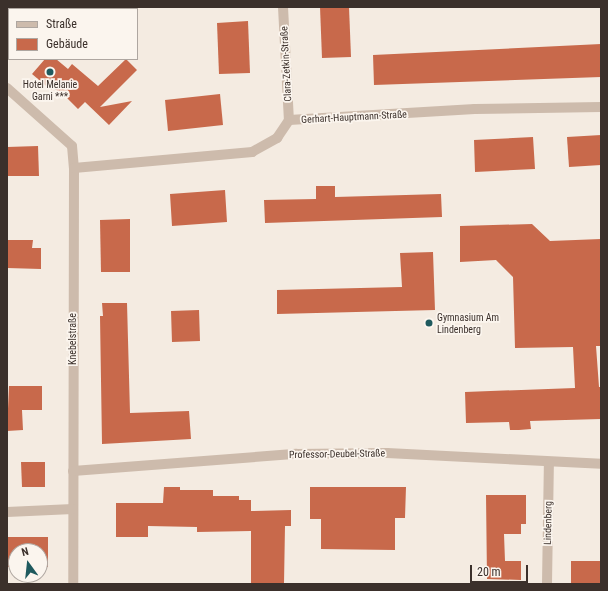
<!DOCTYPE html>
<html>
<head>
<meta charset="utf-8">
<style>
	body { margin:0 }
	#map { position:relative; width:608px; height:591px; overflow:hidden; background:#f4ebe1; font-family:"Roboto Condensed",sans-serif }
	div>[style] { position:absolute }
	.building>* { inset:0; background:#c8694b }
	.street>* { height:10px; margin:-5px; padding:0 5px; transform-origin:5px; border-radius:5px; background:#cdbbac }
	.dots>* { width:11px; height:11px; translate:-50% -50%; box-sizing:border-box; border:2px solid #fbf5ee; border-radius:50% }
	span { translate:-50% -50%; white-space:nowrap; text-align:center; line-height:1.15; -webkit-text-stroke:3.5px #fbf5ee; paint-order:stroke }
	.street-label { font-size:10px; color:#3b302b }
	.poi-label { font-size:10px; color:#3b302b }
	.left { translate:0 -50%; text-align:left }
	.frame { position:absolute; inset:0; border:8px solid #3b302b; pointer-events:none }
	.legend { position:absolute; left:8px; top:8px; width:130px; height:52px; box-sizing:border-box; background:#fbf5ee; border:1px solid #aea6a0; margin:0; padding:5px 7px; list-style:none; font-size:12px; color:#3b302b }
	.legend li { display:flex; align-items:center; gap:8px; height:20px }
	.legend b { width:20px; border:1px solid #aea6a0 }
	.north { position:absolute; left:8px; top:543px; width:40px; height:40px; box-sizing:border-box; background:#fbf5ee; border:1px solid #aea6a0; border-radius:50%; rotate:345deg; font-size:11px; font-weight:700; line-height:16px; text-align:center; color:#3b302b }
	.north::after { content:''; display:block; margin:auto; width:14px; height:18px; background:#1f5a5e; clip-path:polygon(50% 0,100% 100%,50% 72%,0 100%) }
	.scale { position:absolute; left:470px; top:565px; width:58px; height:18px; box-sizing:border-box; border:2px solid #3b302b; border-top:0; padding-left:5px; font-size:12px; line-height:14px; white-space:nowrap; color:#3b302b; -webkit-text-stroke:3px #fbf5ee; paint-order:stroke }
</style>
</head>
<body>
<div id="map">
	<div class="building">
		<div style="clip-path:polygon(320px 7px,349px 7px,351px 57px,322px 58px)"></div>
		<div style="clip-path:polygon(248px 21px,250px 73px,219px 74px,217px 23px)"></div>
		<div style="clip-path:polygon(601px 44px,601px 77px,374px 85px,373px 55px)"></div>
		<div style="clip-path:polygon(45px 59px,56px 59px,68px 69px,72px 64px,98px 86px,126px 59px,137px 70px,100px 107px,132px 101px,109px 125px,85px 102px,78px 109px,64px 95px,53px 88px,51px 90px,32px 74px)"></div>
		<div style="clip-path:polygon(220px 94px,223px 125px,168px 131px,165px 100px)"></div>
		<div style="clip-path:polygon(601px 135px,601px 165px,569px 167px,567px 137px)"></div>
		<div style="clip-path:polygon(533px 137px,535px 169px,475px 172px,474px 140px)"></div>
		<div style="clip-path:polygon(38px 146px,39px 176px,7px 176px,7px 147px)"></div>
		<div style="clip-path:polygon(316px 186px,335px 186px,335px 197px,441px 194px,442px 217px,265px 223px,264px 200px,316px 199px)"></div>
		<div style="clip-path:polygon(225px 190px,227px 222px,172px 226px,170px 194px)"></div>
		<div style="clip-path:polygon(130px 219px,130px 272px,101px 272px,100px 220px)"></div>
		<div style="clip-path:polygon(532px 224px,550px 241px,601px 239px,601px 346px,596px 346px,599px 387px,601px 387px,601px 419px,530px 421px,531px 429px,519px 430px,510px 430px,509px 422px,466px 423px,465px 392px,575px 388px,573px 347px,515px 348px,513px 277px,496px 260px,460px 262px,460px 226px)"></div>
		<div style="clip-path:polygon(7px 240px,33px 240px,32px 248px,41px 248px,41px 269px,7px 268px)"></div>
		<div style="clip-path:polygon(433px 252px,435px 310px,277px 314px,277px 290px,402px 287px,400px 253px)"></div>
		<div style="clip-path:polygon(102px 303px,127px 303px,130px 413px,189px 411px,191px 439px,102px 444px,100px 316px,103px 316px)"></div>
		<div style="clip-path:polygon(199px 310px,200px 341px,172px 342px,171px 311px)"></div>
		<div style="clip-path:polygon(9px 386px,42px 386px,42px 410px,22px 410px,23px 430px,7px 431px)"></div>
		<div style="clip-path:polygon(21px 462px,45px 462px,45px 487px,22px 487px)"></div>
		<div style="clip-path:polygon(164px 487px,180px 487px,180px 490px,213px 490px,213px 496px,239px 496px,239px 500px,251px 500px,251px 511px,291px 510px,291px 526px,285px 526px,284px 584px,251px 584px,251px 531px,197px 532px,197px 527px,148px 526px,148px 537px,116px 537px,116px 503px,163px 503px)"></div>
		<div style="clip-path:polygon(310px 487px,406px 487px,405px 518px,395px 518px,395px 550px,321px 549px,321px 519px,310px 519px)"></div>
		<div style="clip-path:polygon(486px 495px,526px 495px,526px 524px,521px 524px,521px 534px,504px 534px,505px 561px,521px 561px,521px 580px,487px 579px)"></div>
		<div style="clip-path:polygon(7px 537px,48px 537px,48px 567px,40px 567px,40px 551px,16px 551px,16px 567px,7px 567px)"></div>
		<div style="clip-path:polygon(571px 561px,601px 561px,601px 584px,571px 584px)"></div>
	</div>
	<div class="street">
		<div style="left:283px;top:7px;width:113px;rotate:87deg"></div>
		<div style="left:7px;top:88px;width:87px;rotate:41.7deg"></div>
		<div style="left:72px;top:146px;width:22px;rotate:85deg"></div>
		<div style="left:74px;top:168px;width:416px;rotate:90.1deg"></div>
		<div style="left:74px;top:168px;width:179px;rotate:-5.1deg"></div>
		<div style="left:252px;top:152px;width:29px;rotate:-29deg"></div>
		<div style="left:277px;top:138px;width:22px;rotate:-56deg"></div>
		<div style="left:289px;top:120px;width:186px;rotate:-3.4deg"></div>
		<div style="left:475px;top:109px;width:126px;rotate:-0.9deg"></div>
		<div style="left:73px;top:471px;width:224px;rotate:-4.4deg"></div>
		<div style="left:296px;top:454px;width:91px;rotate:-0.6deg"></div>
		<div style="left:387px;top:453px;width:214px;rotate:2.9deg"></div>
		<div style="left:7px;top:512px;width:66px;rotate:-2.6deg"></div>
		<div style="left:547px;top:584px;width:122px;rotate:-89.1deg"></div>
	</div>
	<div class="dots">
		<div style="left:50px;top:72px;background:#1f5a5e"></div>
		<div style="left:429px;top:323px;background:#1f5a5e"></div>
	</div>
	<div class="street-label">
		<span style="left:286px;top:64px;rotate:-93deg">Clara-Zetkin-Straße</span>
		<span style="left:354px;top:117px;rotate:-3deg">Gerhart-Hauptmann-Straße</span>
		<span style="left:73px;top:339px;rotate:-90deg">Knebelstraße</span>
		<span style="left:337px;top:454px;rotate:-1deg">Professor-Deubel-Straße</span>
		<span style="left:548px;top:523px;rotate:-89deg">Lindenberg</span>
	</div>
	<div class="poi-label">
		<span style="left:50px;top:90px">Hotel Melanie<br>Garni ***</span>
		<span class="left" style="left:437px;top:323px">Gymnasium Am<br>Lindenberg</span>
	</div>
	<div class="frame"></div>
	<ul class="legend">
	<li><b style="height:5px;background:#cdbbac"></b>Straße</li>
	<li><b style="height:11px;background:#c8694b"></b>Gebäude</li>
	</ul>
	<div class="north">N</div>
	<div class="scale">20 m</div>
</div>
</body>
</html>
